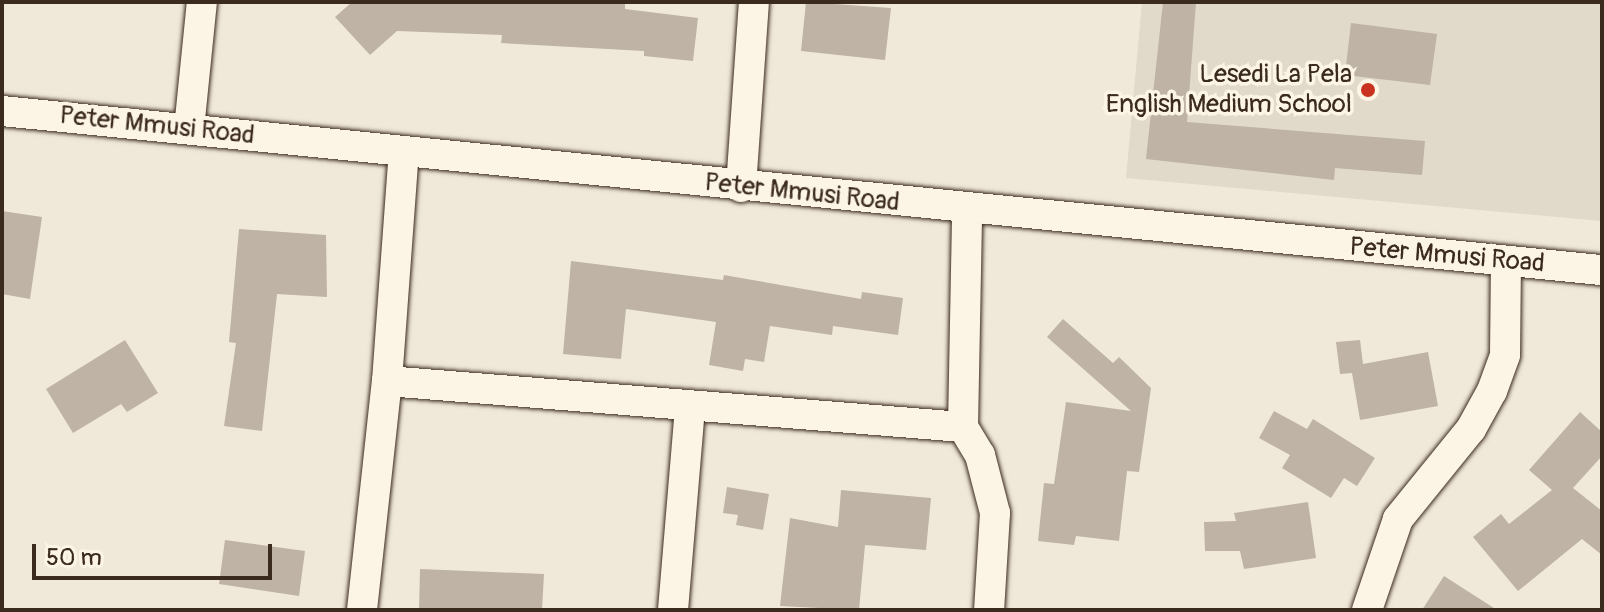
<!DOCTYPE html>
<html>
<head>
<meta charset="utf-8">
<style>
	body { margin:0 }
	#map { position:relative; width:1604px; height:612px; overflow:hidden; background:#f0e9d9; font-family:Pangolin,sans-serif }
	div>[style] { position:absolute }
	.built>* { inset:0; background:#e1d9c9 }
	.building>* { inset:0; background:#beb3a4 }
	.roads { filter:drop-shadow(0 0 2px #3b2a1e) drop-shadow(0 0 2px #3b2a1e) }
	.street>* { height:30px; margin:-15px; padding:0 15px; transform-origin:15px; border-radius:15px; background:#fcf5e5 }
	.dots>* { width:22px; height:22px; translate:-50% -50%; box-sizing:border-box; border:4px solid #fcf5e5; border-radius:50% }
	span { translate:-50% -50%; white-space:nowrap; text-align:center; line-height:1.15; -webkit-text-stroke:7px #fcf5e5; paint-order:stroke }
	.poi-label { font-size:26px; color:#3b2a1e }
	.right { translate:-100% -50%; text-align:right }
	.street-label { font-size:26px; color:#3b2a1e }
	.frame { position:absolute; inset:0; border:4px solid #3b2a1e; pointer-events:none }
	.scale { position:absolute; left:32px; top:544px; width:240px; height:36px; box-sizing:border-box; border:4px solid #3b2a1e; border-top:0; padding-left:10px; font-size:24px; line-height:28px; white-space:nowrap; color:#3b2a1e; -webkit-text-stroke:6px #fcf5e5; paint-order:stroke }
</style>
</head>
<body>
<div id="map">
	<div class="built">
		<div style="clip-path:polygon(1142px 2px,1602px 2px,1602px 221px,1126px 178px)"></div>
	</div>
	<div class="building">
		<div style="clip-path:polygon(352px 2px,625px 2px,625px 9px,698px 18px,693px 61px,644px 56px,644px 51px,501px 43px,502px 35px,397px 31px,370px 55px,335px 17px)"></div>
		<div style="clip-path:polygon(806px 2px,891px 8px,885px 60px,801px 51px)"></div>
		<div style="clip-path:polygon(1163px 2px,1196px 2px,1187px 122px,1425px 141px,1422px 175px,1335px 168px,1334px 180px,1146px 159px)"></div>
		<div style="clip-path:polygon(1351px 23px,1437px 34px,1430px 85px,1345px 75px)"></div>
		<div style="clip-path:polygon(2px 211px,42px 217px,30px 299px,2px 294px)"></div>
		<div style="clip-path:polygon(239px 229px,326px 235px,327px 297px,277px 294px,262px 431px,224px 426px,236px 343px,229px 342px)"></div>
		<div style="clip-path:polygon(571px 261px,723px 280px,724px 275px,861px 299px,862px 292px,903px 298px,898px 335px,833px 326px,832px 335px,770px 326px,764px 362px,745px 359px,743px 371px,709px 365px,716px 322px,626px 309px,621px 359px,563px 354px)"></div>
		<div style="clip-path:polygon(1063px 319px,1113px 363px,1119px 357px,1151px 388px,1139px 472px,1127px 471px,1119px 541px,1076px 536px,1074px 545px,1038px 541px,1044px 483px,1054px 484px,1066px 402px,1131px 411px,1047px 337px)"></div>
		<div style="clip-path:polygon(125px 340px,158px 393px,127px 412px,121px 404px,73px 433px,46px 389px)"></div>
		<div style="clip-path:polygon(1360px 340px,1363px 364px,1428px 352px,1438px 406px,1360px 420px,1352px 373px,1340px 374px,1336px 342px)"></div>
		<div style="clip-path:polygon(1274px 411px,1307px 429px,1313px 419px,1375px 458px,1357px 486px,1344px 478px,1331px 498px,1282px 468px,1290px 455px,1259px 438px)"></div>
		<div style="clip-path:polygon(1580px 412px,1602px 432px,1602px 456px,1573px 488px,1602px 511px,1602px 555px,1582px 539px,1518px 591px,1473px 537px,1501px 514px,1509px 524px,1552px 490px,1529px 470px)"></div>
		<div style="clip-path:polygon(727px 487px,769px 494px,763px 530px,736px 525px,738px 515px,723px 513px)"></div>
		<div style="clip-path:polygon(841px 490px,931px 498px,926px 550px,865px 545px,859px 610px,780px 606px,790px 518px,838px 527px)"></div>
		<div style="clip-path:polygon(1308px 502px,1316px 558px,1244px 569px,1240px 551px,1205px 551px,1204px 522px,1236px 521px,1234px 513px)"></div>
		<div style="clip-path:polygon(225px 540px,305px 551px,299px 596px,219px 584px)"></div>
		<div style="clip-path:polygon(420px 569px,544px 574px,542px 610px,419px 610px)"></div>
		<div style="clip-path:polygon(1444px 576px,1497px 610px,1422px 610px)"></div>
	</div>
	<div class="roads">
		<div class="street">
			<div style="left:2px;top:111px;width:1608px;rotate:5.68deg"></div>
			<div style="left:189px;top:129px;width:128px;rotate:-84.2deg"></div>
			<div style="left:741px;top:187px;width:185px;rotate:-86deg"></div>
			<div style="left:387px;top:381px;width:230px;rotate:-85.8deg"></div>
			<div style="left:963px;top:427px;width:217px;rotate:-88.9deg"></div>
			<div style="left:362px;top:610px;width:230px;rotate:-83.8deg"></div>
			<div style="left:387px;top:381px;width:578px;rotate:4.57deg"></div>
			<div style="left:963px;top:427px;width:33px;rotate:59deg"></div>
			<div style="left:980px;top:455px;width:60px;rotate:75.5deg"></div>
			<div style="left:995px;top:513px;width:97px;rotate:93.5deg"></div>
			<div style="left:673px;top:610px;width:202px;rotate:-85.2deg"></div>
			<div style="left:1367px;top:610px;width:96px;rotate:-71.2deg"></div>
			<div style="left:1398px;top:519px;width:116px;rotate:-51deg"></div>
			<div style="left:1471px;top:429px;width:43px;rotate:-61.1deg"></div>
			<div style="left:1492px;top:391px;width:38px;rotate:-70deg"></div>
			<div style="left:1505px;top:355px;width:94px;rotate:-89.4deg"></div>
		</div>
	</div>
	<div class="dots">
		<div style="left:1368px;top:90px;background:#c8321e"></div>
	</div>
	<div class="poi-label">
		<span class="right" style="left:1352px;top:90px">Lesedi La Pela<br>English Medium School</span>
	</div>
	<div class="street-label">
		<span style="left:157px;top:126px;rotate:6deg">Peter Mmusi Road</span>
		<span style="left:802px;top:193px;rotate:6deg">Peter Mmusi Road</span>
		<span style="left:1447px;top:256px;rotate:5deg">Peter Mmusi Road</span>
	</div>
	<div class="frame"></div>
	<div class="scale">50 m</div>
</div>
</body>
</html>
